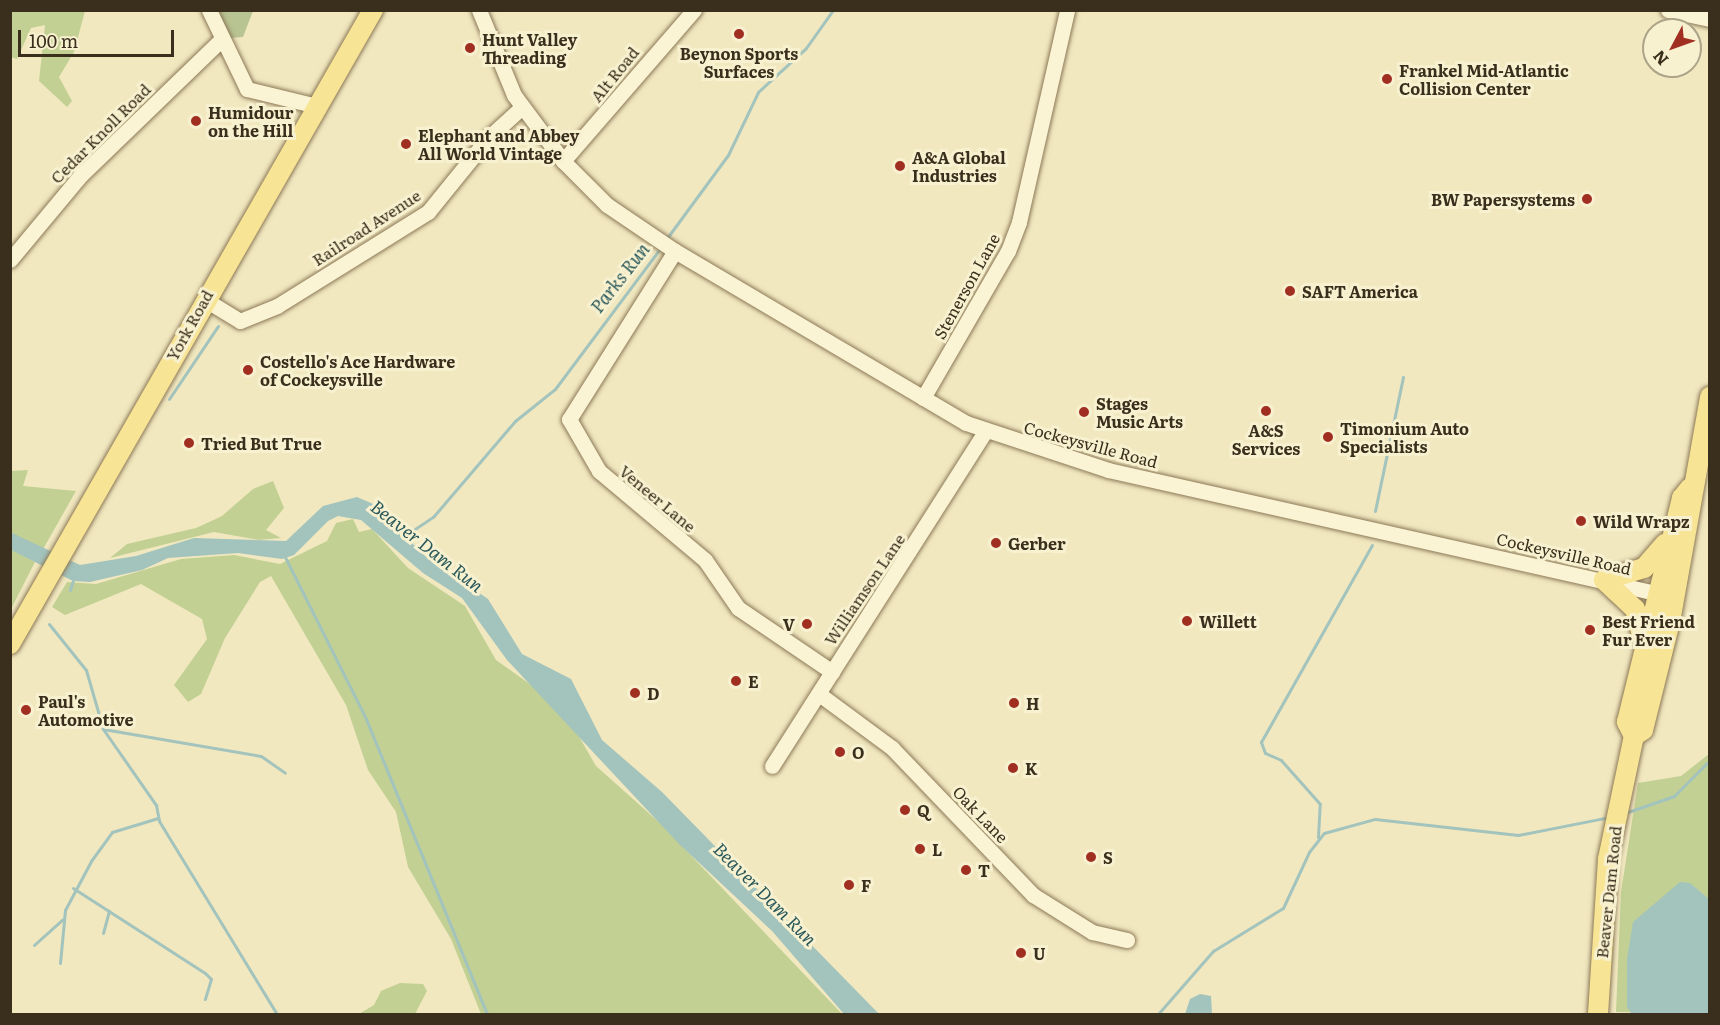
<!DOCTYPE html>
<html>
<head>
<meta charset="utf-8">
<style>
	body { margin:0 }
	#map { position:relative; width:1720px; height:1025px; overflow:hidden; background:#f1e8c0; font-family:Literata,serif }
	div>[style] { position:absolute }
	.green>* { inset:0; background:#c2d093 }
	.cemetery>* { inset:0; background:#b9c493 }
	.water>* { inset:0; background:#a3c3bd }
	.stream>* { height:3px; margin:-1.5px; padding:0 1.5px; transform-origin:1.5px; border-radius:1.5px; background:#a3c3bd }
	.roads { filter:drop-shadow(0 0 2px #8c7957) drop-shadow(0 0 2px #8c7957) }
	.minor>* { height:15px; margin:-7.5px; padding:0 7.5px; transform-origin:7.5px; border-radius:7.5px; background:#fbf4d4 }
	.major>* { height:20px; margin:-10px; padding:0 10px; transform-origin:10px; border-radius:10px; background:#f8e495 }
	.dots>* { width:16px; height:16px; translate:-50% -50%; box-sizing:border-box; border:3px solid #f8f1d0; border-radius:50% }
	span { translate:-50% -50%; white-space:nowrap; text-align:center; line-height:1.15; -webkit-text-stroke:6px #f8f1d0; paint-order:stroke }
	.poi-label { font-size:16px; color:#3a2e1c; font-weight:700 }
	.left { translate:0 -50%; text-align:left }
	.right { translate:-100% -50%; text-align:right }
	.street-label { font-size:16px; color:#3a2e1c }
	.water-label { font-size:18px; color:#2a595b; font-style:italic }
	.frame { position:absolute; inset:0; border:12px solid #3a2e1c; pointer-events:none }
	.north { position:absolute; left:1642px; top:18px; width:60px; height:60px; box-sizing:border-box; background:#f8f1d0; border:2px solid #aca388; border-radius:50%; rotate:229deg; font-size:16px; font-weight:700; line-height:24px; text-align:center; color:#3a2e1c }
	.north::after { content:''; display:block; margin:auto; width:21px; height:27px; background:#a02f22; clip-path:polygon(50% 0,100% 100%,50% 72%,0 100%) }
	.scale { position:absolute; left:18px; top:30px; width:156px; height:27px; box-sizing:border-box; border:3px solid #3a2e1c; border-top:0; padding-left:8px; font-size:18px; line-height:21px; white-space:nowrap; color:#3a2e1c; -webkit-text-stroke:4px #f8f1d0; paint-order:stroke }
</style>
</head>
<body>
<div id="map">
	<div class="green">
		<div style="clip-path:polygon(11px 10px,85px 11px,74px 52px,59px 77px,72px 101px,67px 107px,39px 81px,45px 25px,31px 28px,17px 59px,11px 57px)"></div>
		<div style="clip-path:polygon(28px 470px,23px 486px,76px 491px,42px 551px,26px 557px,35px 562px,11px 609px,11px 471px)"></div>
		<div style="clip-path:polygon(273px 481px,284px 508px,266px 530px,281px 538px,259px 540px,214px 532px,110px 558px,127px 544px,196px 528px,222px 516px,253px 489px)"></div>
		<div style="clip-path:polygon(353px 519px,359px 532px,372px 529px,408px 568px,465px 606px,496px 660px,562px 707px,596px 766px,661px 824px,842px 1014px,481px 1014px,451px 939px,408px 867px,396px 812px,368px 770px,346px 705px,271px 576px,260px 582px,225px 638px,201px 694px,188px 702px,174px 685px,207px 639px,202px 619px,141px 584px,65px 615px,52px 607px,67px 582px,96px 584px,181px 559px,234px 555px,280px 564px,327px 541px,336px 523px)"></div>
		<div style="clip-path:polygon(1709px 754px,1709px 1014px,1616px 1012px,1621px 892px,1638px 783px,1681px 776px)"></div>
		<div style="clip-path:polygon(400px 983px,423px 984px,427px 991px,415px 1014px,359px 1014px,374px 1005px,381px 991px)"></div>
	</div>
	<div class="cemetery">
		<div style="clip-path:polygon(216px 11px,253px 11px,243px 37px,230px 38px)"></div>
	</div>
	<div class="water">
		<div style="clip-path:polygon(357px 497px,373px 504px,426px 557px,488px 599px,522px 654px,571px 679px,602px 740px,662px 792px,879px 1014px,844px 1014px,772px 931px,679px 844px,507px 660px,462px 598px,423px 573px,361px 520px,338px 516px,328px 521px,294px 555px,282px 559px,238px 553px,168px 558px,142px 570px,90px 582px,73px 581px,11px 550px,10px 532px,80px 565px,136px 556px,194px 538px,286px 541px,323px 506px)"></div>
		<div style="clip-path:polygon(1680px 882px,1690px 883px,1709px 899px,1709px 1014px,1632px 1014px,1627px 1007px,1627px 959px,1633px 922px)"></div>
		<div style="clip-path:polygon(1200px 994px,1211px 996px,1212px 1014px,1185px 1014px,1190px 999px)"></div>
	</div>
	<div class="stream">
		<div style="left:667px;top:238px;width:103px;rotate:-53.7deg"></div>
		<div style="left:728px;top:155px;width:70px;rotate:-64.5deg"></div>
		<div style="left:758px;top:92px;width:65px;rotate:-42.5deg"></div>
		<div style="left:806px;top:48px;width:47px;rotate:-54.6deg"></div>
		<div style="left:169px;top:399px;width:88px;rotate:-56.1deg"></div>
		<div style="left:1375px;top:511px;width:137px;rotate:-78.2deg"></div>
		<div style="left:403px;top:537px;width:36px;rotate:-34deg"></div>
		<div style="left:433px;top:517px;width:126px;rotate:-49.5deg"></div>
		<div style="left:515px;top:421px;width:51px;rotate:-38.7deg"></div>
		<div style="left:555px;top:389px;width:179px;rotate:-53.2deg"></div>
		<div style="left:285px;top:557px;width:181px;rotate:63.4deg"></div>
		<div style="left:366px;top:719px;width:319px;rotate:67.7deg"></div>
		<div style="left:70px;top:590px;width:14px;rotate:-73deg"></div>
		<div style="left:49px;top:624px;width:59px;rotate:51.2deg"></div>
		<div style="left:86px;top:670px;width:61px;rotate:73.9deg"></div>
		<div style="left:103px;top:729px;width:93px;rotate:55.1deg"></div>
		<div style="left:156px;top:805px;width:16px;rotate:79deg"></div>
		<div style="left:159px;top:821px;width:226px;rotate:58.6deg"></div>
		<div style="left:103px;top:729px;width:160px;rotate:9.7deg"></div>
		<div style="left:261px;top:756px;width:29px;rotate:35deg"></div>
		<div style="left:1625px;top:813px;width:52px;rotate:-19.1deg"></div>
		<div style="left:1674px;top:796px;width:51px;rotate:-45deg"></div>
		<div style="left:1318px;top:837px;width:33px;rotate:-87deg"></div>
		<div style="left:1320px;top:804px;width:59px;rotate:-131.6deg"></div>
		<div style="left:1281px;top:760px;width:17px;rotate:-156deg"></div>
		<div style="left:1265px;top:753px;width:12px;rotate:-110deg"></div>
		<div style="left:1261px;top:742px;width:226px;rotate:-60.6deg"></div>
		<div style="left:73px;top:888px;width:157px;rotate:32.8deg"></div>
		<div style="left:205px;top:973px;width:8px;rotate:45deg"></div>
		<div style="left:211px;top:979px;width:21px;rotate:107deg"></div>
		<div style="left:103px;top:933px;width:23px;rotate:-75deg"></div>
		<div style="left:34px;top:945px;width:38px;rotate:-42deg"></div>
		<div style="left:60px;top:963px;width:53px;rotate:-84.6deg"></div>
		<div style="left:65px;top:910px;width:55px;rotate:-62deg"></div>
		<div style="left:91px;top:861px;width:36px;rotate:-54deg"></div>
		<div style="left:112px;top:832px;width:48px;rotate:-16.9deg"></div>
		<div style="left:1158px;top:1014px;width:84px;rotate:-48.9deg"></div>
		<div style="left:1213px;top:951px;width:82px;rotate:-31.6deg"></div>
		<div style="left:1283px;top:908px;width:62px;rotate:-65.1deg"></div>
		<div style="left:1309px;top:852px;width:24px;rotate:-52deg"></div>
		<div style="left:1324px;top:833px;width:53px;rotate:-15.4deg"></div>
		<div style="left:1375px;top:819px;width:144px;rotate:6.4deg"></div>
		<div style="left:1518px;top:835px;width:94px;rotate:-11.1deg"></div>
	</div>
	<div class="roads">
		<div class="minor">
			<div style="left:209px;top:10px;width:88px;rotate:64.3deg"></div>
			<div style="left:247px;top:89px;width:72px;rotate:13.7deg"></div>
			<div style="left:479px;top:10px;width:92px;rotate:67.6deg"></div>
			<div style="left:514px;top:95px;width:82px;rotate:53.4deg"></div>
			<div style="left:563px;top:161px;width:62px;rotate:45deg"></div>
			<div style="left:607px;top:205px;width:82px;rotate:34.1deg"></div>
			<div style="left:675px;top:251px;width:338px;rotate:30.6deg"></div>
			<div style="left:966px;top:423px;width:150px;rotate:18.3deg"></div>
			<div style="left:1108px;top:470px;width:575px;rotate:12.66deg"></div>
			<div style="left:1668px;top:10px;width:43px;rotate:12.1deg"></div>
			<div style="left:563px;top:161px;width:200px;rotate:-49.1deg"></div>
			<div style="left:675px;top:251px;width:199px;rotate:122.2deg"></div>
			<div style="left:569px;top:419px;width:60px;rotate:60deg"></div>
			<div style="left:599px;top:471px;width:138px;rotate:40deg"></div>
			<div style="left:705px;top:560px;width:58px;rotate:55.5deg"></div>
			<div style="left:738px;top:608px;width:114px;rotate:34.2deg"></div>
			<div style="left:10px;top:260px;width:109px;rotate:-50.2deg"></div>
			<div style="left:80px;top:176px;width:197px;rotate:-44deg"></div>
			<div style="left:204px;top:299px;width:42px;rotate:31.4deg"></div>
			<div style="left:240px;top:321px;width:40px;rotate:-22deg"></div>
			<div style="left:277px;top:306px;width:178px;rotate:-31.9deg"></div>
			<div style="left:428px;top:212px;width:95px;rotate:-51deg"></div>
			<div style="left:488px;top:138px;width:46px;rotate:-42.4deg"></div>
			<div style="left:923px;top:398px;width:170px;rotate:-60deg"></div>
			<div style="left:1008px;top:251px;width:31px;rotate:-69deg"></div>
			<div style="left:1019px;top:222px;width:217px;rotate:-77.2deg"></div>
			<div style="left:819px;top:694px;width:91px;rotate:36.5deg"></div>
			<div style="left:892px;top:748px;width:204px;rotate:46.2deg"></div>
			<div style="left:1033px;top:895px;width:70px;rotate:32.1deg"></div>
			<div style="left:1092px;top:932px;width:36px;rotate:13deg"></div>
			<div style="left:772px;top:766px;width:396px;rotate:-57.5deg"></div>
		</div>
		<div class="major">
			<div style="left:1604px;top:580px;width:42px;rotate:43.1deg"></div>
			<div style="left:1635px;top:609px;width:31px;rotate:75deg"></div>
			<div style="left:1604px;top:580px;width:42px;rotate:-16.7deg"></div>
			<div style="left:1644px;top:568px;width:32px;rotate:-49deg"></div>
			<div style="left:10px;top:644px;width:731px;rotate:-60.21deg"></div>
			<div style="left:1634px;top:736px;width:11px;rotate:-34deg"></div>
			<div style="left:1643px;top:730px;width:111px;rotate:-76deg"></div>
			<div style="left:1670px;top:622px;width:229px;rotate:-79.9deg"></div>
			<div style="left:1598px;top:1014px;width:155px;rotate:-86.3deg"></div>
			<div style="left:1608px;top:859px;width:126px;rotate:-78.1deg"></div>
			<div style="left:1634px;top:736px;width:16px;rotate:-117deg"></div>
			<div style="left:1627px;top:722px;width:231px;rotate:-76.2deg"></div>
			<div style="left:1682px;top:498px;width:13px;rotate:-51deg"></div>
		</div>
	</div>
	<div class="dots">
		<div style="left:739px;top:34px;background:#a02f22"></div>
		<div style="left:470px;top:48px;background:#a02f22"></div>
		<div style="left:1387px;top:79px;background:#a02f22"></div>
		<div style="left:196px;top:121px;background:#a02f22"></div>
		<div style="left:406px;top:144px;background:#a02f22"></div>
		<div style="left:900px;top:166px;background:#a02f22"></div>
		<div style="left:1587px;top:199px;background:#a02f22"></div>
		<div style="left:1290px;top:291px;background:#a02f22"></div>
		<div style="left:248px;top:370px;background:#a02f22"></div>
		<div style="left:1266px;top:411px;background:#a02f22"></div>
		<div style="left:1084px;top:412px;background:#a02f22"></div>
		<div style="left:1328px;top:437px;background:#a02f22"></div>
		<div style="left:189px;top:443px;background:#a02f22"></div>
		<div style="left:1581px;top:521px;background:#a02f22"></div>
		<div style="left:996px;top:543px;background:#a02f22"></div>
		<div style="left:1187px;top:621px;background:#a02f22"></div>
		<div style="left:807px;top:624px;background:#a02f22"></div>
		<div style="left:1590px;top:630px;background:#a02f22"></div>
		<div style="left:736px;top:681px;background:#a02f22"></div>
		<div style="left:635px;top:693px;background:#a02f22"></div>
		<div style="left:1014px;top:703px;background:#a02f22"></div>
		<div style="left:26px;top:710px;background:#a02f22"></div>
		<div style="left:840px;top:752px;background:#a02f22"></div>
		<div style="left:1013px;top:768px;background:#a02f22"></div>
		<div style="left:905px;top:810px;background:#a02f22"></div>
		<div style="left:920px;top:849px;background:#a02f22"></div>
		<div style="left:1091px;top:857px;background:#a02f22"></div>
		<div style="left:966px;top:870px;background:#a02f22"></div>
		<div style="left:849px;top:885px;background:#a02f22"></div>
		<div style="left:1021px;top:953px;background:#a02f22"></div>
	</div>
	<div class="poi-label">
		<span class="left" style="left:482px;top:48px">Hunt Valley<br>Threading</span>
		<span style="left:739px;top:62px">Beynon Sports<br>Surfaces</span>
		<span class="left" style="left:1399px;top:79px">Frankel Mid-Atlantic<br>Collision Center</span>
		<span class="left" style="left:208px;top:121px">Humidour<br>on the Hill</span>
		<span class="left" style="left:418px;top:144px">Elephant and Abbey<br>All World Vintage</span>
		<span class="left" style="left:912px;top:166px">A&amp;A Global<br>Industries</span>
		<span class="right" style="left:1575px;top:199px">BW Papersystems</span>
		<span class="left" style="left:1302px;top:291px">SAFT America</span>
		<span class="left" style="left:260px;top:370px">Costello's Ace Hardware<br>of Cockeysville</span>
		<span class="left" style="left:1096px;top:412px">Stages<br>Music Arts</span>
		<span class="left" style="left:1340px;top:437px">Timonium Auto<br>Specialists</span>
		<span style="left:1266px;top:439px">A&amp;S<br>Services</span>
		<span class="left" style="left:201px;top:443px">Tried But True</span>
		<span class="left" style="left:1593px;top:521px">Wild Wrapz</span>
		<span class="left" style="left:1008px;top:543px">Gerber</span>
		<span class="left" style="left:1199px;top:621px">Willett</span>
		<span class="left" style="left:1602px;top:630px">Best Friend<br>Fur Ever</span>
		<span class="right" style="left:795px;top:624px">V</span>
		<span class="left" style="left:748px;top:681px">E</span>
		<span class="left" style="left:647px;top:693px">D</span>
		<span class="left" style="left:38px;top:710px">Paul's<br>Automotive</span>
		<span class="left" style="left:1026px;top:703px">H</span>
		<span class="left" style="left:852px;top:752px">O</span>
		<span class="left" style="left:1025px;top:768px">K</span>
		<span class="left" style="left:917px;top:810px">Q</span>
		<span class="left" style="left:932px;top:849px">L</span>
		<span class="left" style="left:1103px;top:857px">S</span>
		<span class="left" style="left:978px;top:870px">T</span>
		<span class="left" style="left:861px;top:885px">F</span>
		<span class="left" style="left:1033px;top:953px">U</span>
	</div>
	<div class="street-label">
		<span style="left:614px;top:74px;rotate:-51deg">Alt Road</span>
		<span style="left:100px;top:133px;rotate:-45deg">Cedar Knoll Road</span>
		<span style="left:366px;top:227px;rotate:-33deg">Railroad Avenue</span>
		<span style="left:966px;top:286px;rotate:-61deg">Stenerson Lane</span>
		<span style="left:189px;top:325px;rotate:-61deg">York Road</span>
		<span style="left:1091px;top:444px;rotate:15deg">Cockeysville Road</span>
		<span style="left:658px;top:498px;rotate:40deg">Veneer Lane</span>
		<span style="left:1564px;top:553px;rotate:13deg">Cockeysville Road</span>
		<span style="left:864px;top:589px;rotate:-56deg">Williamson Lane</span>
		<span style="left:981px;top:814px;rotate:46deg">Oak Lane</span>
		<span style="left:1608px;top:892px;rotate:-84deg">Beaver Dam Road</span>
	</div>
	<div class="water-label">
		<span style="left:620px;top:278px;rotate:-52deg">Parks Run</span>
		<span style="left:427px;top:546px;rotate:38deg">Beaver Dam Run</span>
		<span style="left:765px;top:894px;rotate:45deg">Beaver Dam Run</span>
	</div>
	<div class="frame"></div>
	<div class="north">N</div>
	<div class="scale">100 m</div>
</div>
</body>
</html>
